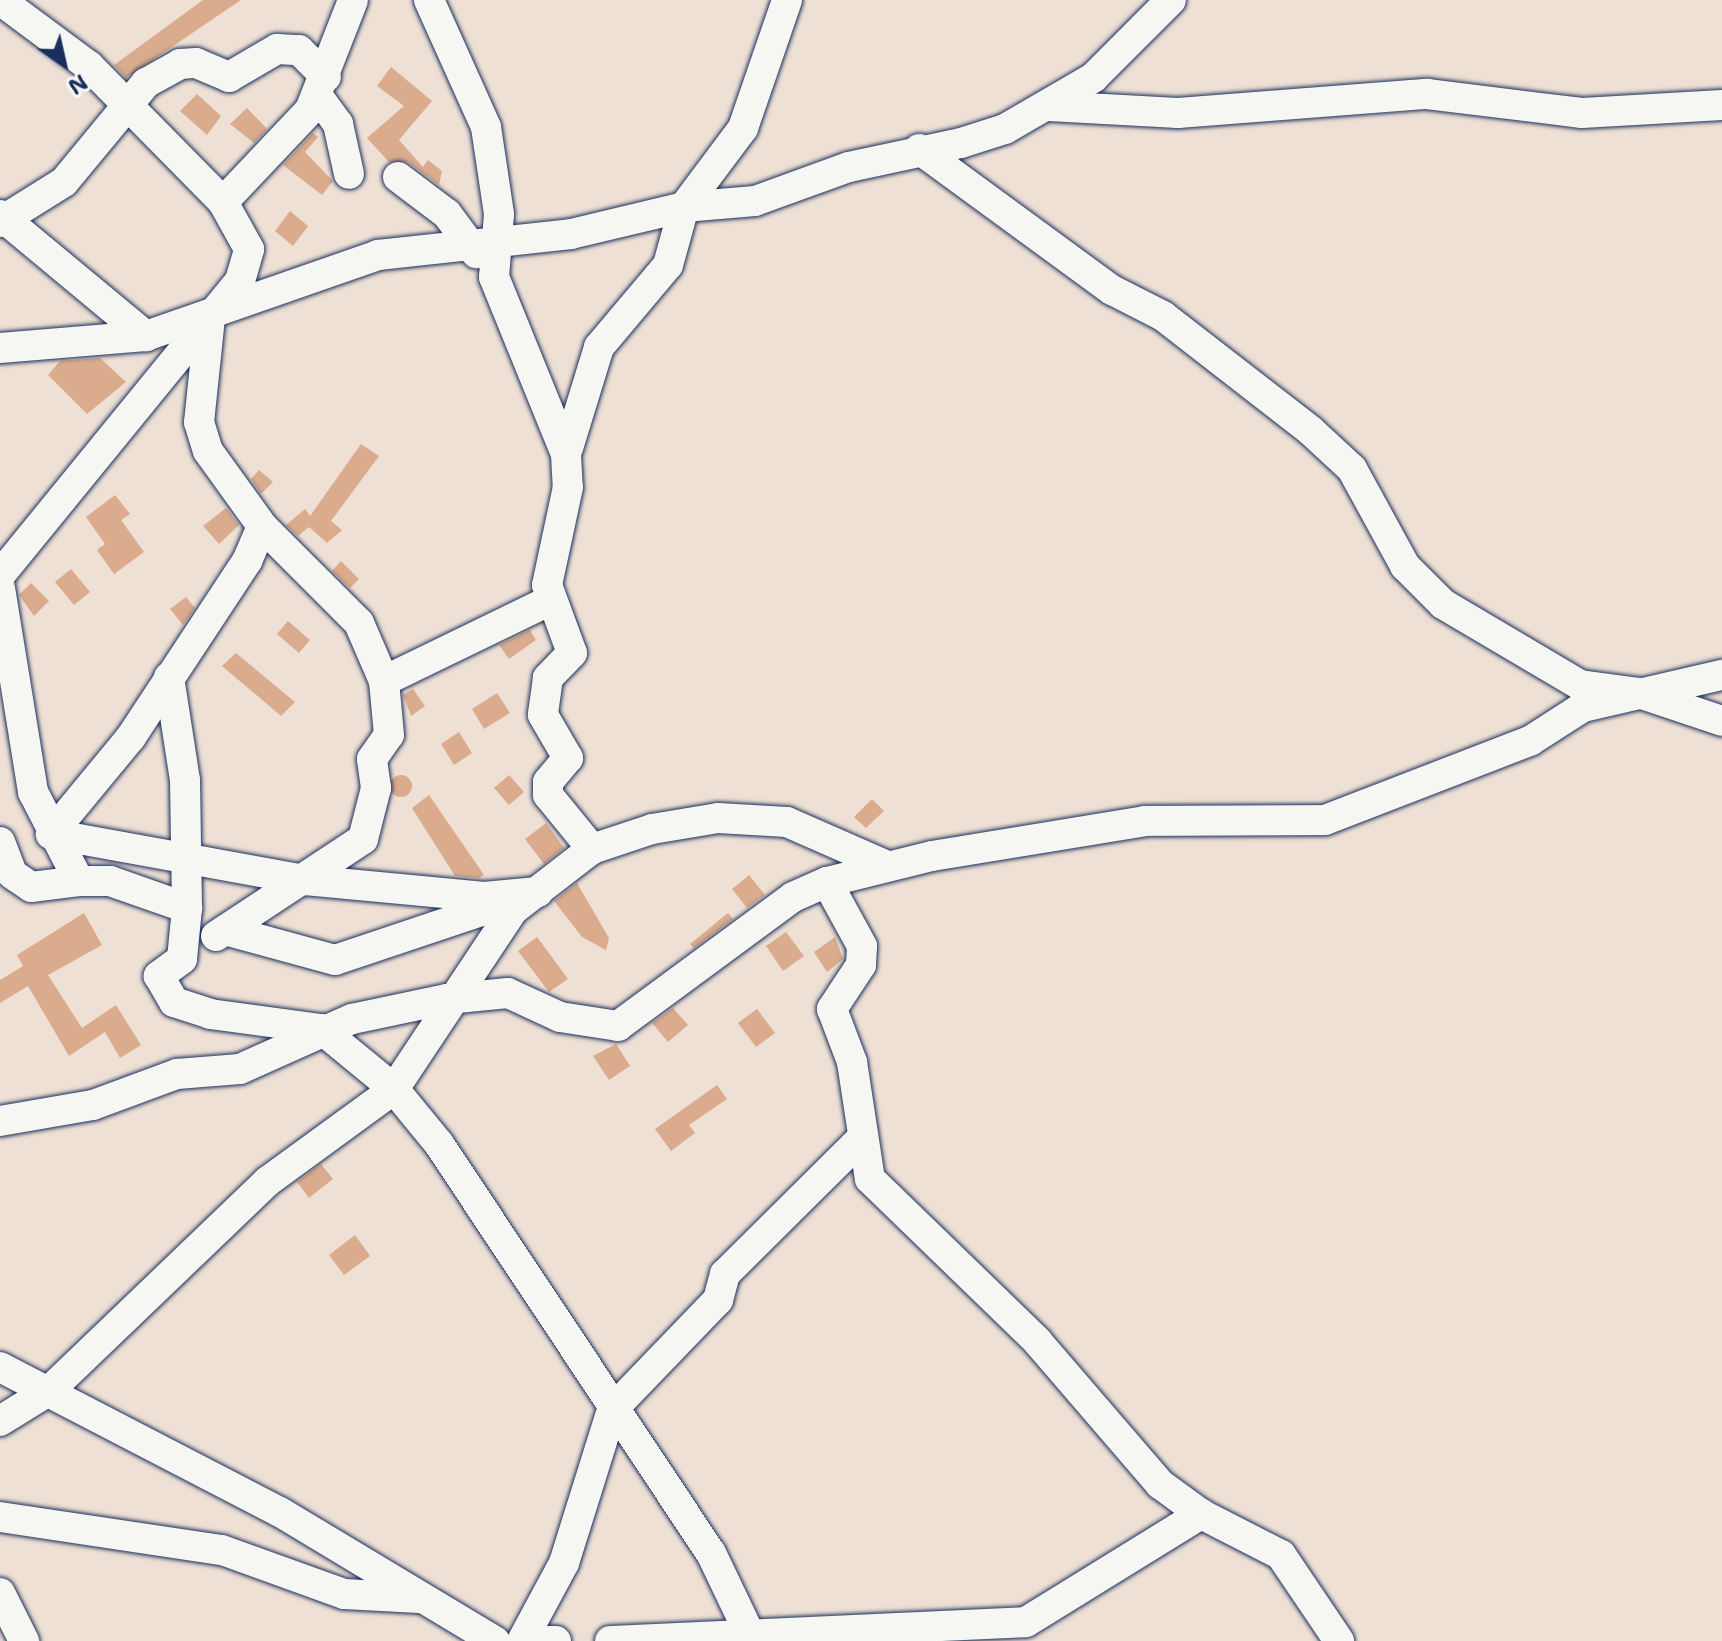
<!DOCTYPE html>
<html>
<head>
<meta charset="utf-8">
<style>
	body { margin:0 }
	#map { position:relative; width:1722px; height:1641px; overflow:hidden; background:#eee0d4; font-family:"Shantell Sans",sans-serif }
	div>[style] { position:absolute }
	.building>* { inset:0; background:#dbab8d }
	.round { border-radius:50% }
	.roads { filter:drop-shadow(0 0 2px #1b2f5e) drop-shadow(0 0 2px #1b2f5e) }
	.minor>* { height:30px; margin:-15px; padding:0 15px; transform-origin:15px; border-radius:15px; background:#f6f6f2 }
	span { translate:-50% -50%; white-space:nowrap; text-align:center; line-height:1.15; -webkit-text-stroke:7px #f6f6f2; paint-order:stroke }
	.north { position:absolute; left:24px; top:24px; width:80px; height:80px; -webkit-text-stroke:6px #f6f6f2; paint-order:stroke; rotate:146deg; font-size:22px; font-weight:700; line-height:32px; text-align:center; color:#1b2f5e }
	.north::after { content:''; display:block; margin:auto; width:28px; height:36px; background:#1b2f5e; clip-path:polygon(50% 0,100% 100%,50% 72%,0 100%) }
</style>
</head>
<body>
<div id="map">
	<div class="building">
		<div style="clip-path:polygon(203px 0,241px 0,126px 78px,114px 65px)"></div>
		<div style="clip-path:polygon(391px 67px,432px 101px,399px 140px,423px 167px,428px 160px,442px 171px,439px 185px,408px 162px,389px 162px,367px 138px,404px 106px,377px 86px)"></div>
		<div style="clip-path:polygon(197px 94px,221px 116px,207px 135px,180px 111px)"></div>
		<div style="clip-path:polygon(247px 108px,267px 129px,254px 143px,230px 124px)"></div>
		<div style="clip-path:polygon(313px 133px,318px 137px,305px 152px,333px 181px,322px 195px,283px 165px)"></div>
		<div style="clip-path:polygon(290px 211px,308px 226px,293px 246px,275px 231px)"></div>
		<div style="clip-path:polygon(100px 358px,126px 382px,87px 414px,48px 375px,60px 361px)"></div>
		<div style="clip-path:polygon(361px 444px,379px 456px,331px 521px,342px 530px,327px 543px,309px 527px,298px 536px,286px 525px,305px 509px,310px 516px)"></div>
		<div style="clip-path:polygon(259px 470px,273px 482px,261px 494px,251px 479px)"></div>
		<div style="clip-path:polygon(115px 495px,130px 514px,121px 520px,144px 552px,114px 574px,97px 550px,105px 544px,86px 517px)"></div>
		<div style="clip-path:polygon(226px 508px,239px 525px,219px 544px,203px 526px)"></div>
		<div style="clip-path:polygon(341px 561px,359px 579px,350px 588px,332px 571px)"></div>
		<div style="clip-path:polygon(71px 569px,90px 592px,74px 605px,55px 582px)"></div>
		<div style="clip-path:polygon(31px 583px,49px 601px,34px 616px,19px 595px)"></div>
		<div style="clip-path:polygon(186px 597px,195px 608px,183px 625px,170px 609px)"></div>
		<div style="clip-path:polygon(288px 621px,310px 640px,299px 653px,277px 634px)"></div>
		<div style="clip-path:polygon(530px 630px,536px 640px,509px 659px,499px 645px)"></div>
		<div style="clip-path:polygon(236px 653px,295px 702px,281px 716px,222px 666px)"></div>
		<div style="clip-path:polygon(413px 689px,425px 706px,411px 716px,403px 695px)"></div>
		<div style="clip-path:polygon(497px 693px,510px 713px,484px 729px,472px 709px)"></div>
		<div style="clip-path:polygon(459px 732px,472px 753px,454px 765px,441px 744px)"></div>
		<div style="clip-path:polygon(509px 775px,524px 792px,509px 805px,494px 788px)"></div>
		<div class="round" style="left:390px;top:775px;width:22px;height:22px"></div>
		<div style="clip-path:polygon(429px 795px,484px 875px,479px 878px,455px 876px,412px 808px)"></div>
		<div style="clip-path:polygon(872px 799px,884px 811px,866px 828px,854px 817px)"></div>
		<div style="clip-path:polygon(546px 823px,564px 848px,544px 864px,525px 839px)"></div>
		<div style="clip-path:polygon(749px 875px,765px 895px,747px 908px,732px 889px)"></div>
		<div style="clip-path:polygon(577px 883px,609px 938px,606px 950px,582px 937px,554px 901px)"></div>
		<div style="clip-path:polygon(84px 913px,102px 945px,48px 975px,82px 1028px,116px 1005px,141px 1045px,120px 1058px,105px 1032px,69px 1056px,28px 986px,0 1003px,0 980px,23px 966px,17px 955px)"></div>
		<div style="clip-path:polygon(728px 913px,733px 919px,694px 948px,690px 944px)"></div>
		<div style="clip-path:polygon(786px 932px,804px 956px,783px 971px,766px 946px)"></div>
		<div style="clip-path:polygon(537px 937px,568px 979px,549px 992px,518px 951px)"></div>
		<div style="clip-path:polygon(835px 937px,843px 959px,827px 972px,814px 952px)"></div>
		<div style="clip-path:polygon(673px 1008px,688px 1025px,668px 1042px,652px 1023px)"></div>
		<div style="clip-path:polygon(757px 1009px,775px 1033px,756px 1047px,738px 1023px)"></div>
		<div style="clip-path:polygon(616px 1044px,630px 1066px,609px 1080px,593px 1056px)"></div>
		<div style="clip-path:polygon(717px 1085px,727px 1099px,689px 1125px,695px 1133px,671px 1151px,655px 1129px)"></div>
		<div style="clip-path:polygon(321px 1164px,333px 1179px,309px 1198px,297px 1182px)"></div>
		<div style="clip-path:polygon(355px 1235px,370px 1256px,344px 1275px,329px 1255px)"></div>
	</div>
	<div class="roads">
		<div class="minor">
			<div style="left:0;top:0;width:111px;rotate:36.6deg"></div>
			<div style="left:89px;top:66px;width:191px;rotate:45.4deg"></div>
			<div style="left:429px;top:0;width:139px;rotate:65.8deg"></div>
			<div style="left:486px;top:127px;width:88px;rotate:81.5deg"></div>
			<div style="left:499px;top:214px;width:63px;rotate:94.5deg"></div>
			<div style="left:494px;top:277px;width:191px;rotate:67.9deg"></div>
			<div style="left:566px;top:454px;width:33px;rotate:87deg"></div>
			<div style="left:568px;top:487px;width:100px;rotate:102.1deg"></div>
			<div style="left:547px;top:585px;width:72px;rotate:69.8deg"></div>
			<div style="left:572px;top:653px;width:35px;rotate:134deg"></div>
			<div style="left:548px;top:678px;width:37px;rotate:98deg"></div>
			<div style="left:543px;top:715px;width:50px;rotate:59.8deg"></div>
			<div style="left:568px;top:758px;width:31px;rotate:130deg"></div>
			<div style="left:548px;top:782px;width:13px;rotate:90deg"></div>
			<div style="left:548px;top:795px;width:70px;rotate:50.8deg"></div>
			<div style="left:317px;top:95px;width:36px;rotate:54deg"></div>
			<div style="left:338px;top:124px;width:51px;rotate:77.6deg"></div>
			<div style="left:1049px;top:106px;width:129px;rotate:3.1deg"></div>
			<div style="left:1178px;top:113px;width:250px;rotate:-4.4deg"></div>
			<div style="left:1427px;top:94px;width:156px;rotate:7deg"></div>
			<div style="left:1582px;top:113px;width:140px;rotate:-3.3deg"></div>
			<div style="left:919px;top:149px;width:239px;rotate:36.2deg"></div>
			<div style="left:1112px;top:290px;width:57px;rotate:27deg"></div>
			<div style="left:1163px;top:316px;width:187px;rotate:37.8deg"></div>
			<div style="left:1311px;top:431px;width:56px;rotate:42.8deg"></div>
			<div style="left:1352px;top:469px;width:111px;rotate:61.3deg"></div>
			<div style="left:1405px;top:566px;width:54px;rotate:45deg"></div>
			<div style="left:1443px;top:604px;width:159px;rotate:30.6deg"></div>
			<div style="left:1580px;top:685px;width:60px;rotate:7.7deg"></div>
			<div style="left:1639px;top:693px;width:88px;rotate:18.6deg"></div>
			<div style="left:398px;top:177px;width:61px;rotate:37.1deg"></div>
			<div style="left:447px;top:214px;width:49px;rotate:53.4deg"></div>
			<div style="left:0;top:215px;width:190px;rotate:39.7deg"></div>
			<div style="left:0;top:222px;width:75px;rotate:-32deg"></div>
			<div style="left:64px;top:182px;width:129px;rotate:-50.4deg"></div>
			<div style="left:146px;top:83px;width:39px;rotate:-29deg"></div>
			<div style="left:180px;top:64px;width:16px;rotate:-4deg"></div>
			<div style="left:196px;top:63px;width:36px;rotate:23deg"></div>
			<div style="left:229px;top:77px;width:56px;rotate:-30.3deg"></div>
			<div style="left:277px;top:49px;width:22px;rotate:3deg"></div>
			<div style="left:299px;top:50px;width:38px;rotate:45deg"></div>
			<div style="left:210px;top:318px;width:105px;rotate:96deg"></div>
			<div style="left:199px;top:422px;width:30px;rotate:73deg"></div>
			<div style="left:208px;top:451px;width:92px;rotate:54.2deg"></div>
			<div style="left:262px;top:526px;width:38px;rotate:113deg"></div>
			<div style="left:247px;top:561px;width:211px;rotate:123.4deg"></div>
			<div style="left:131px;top:737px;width:126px;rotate:129.5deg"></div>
			<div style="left:51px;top:834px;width:258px;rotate:10.3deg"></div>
			<div style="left:305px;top:880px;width:180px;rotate:5.4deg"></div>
			<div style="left:484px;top:897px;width:54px;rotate:-5.3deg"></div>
			<div style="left:538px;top:892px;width:214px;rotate:161.5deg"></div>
			<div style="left:335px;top:960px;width:114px;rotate:-164.7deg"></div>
			<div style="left:0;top:348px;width:146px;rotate:-4.7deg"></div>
			<div style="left:146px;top:336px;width:246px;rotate:-19.2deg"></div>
			<div style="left:378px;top:255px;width:194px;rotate:-6.2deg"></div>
			<div style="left:571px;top:234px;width:116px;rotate:-13.4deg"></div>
			<div style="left:684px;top:207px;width:71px;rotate:-4.8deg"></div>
			<div style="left:755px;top:201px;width:100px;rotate:-19.9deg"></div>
			<div style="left:849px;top:167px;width:115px;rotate:-12.1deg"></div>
			<div style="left:961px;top:143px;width:46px;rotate:-17.7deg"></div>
			<div style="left:1005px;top:129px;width:102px;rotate:-30.1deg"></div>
			<div style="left:1093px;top:78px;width:110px;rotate:-45deg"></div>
			<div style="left:568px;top:448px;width:106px;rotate:-72.9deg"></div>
			<div style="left:599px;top:347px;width:107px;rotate:-49.9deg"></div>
			<div style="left:668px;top:265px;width:60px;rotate:-74.6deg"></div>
			<div style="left:684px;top:207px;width:99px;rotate:-53.2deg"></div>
			<div style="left:743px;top:128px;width:135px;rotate:-71deg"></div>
			<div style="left:262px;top:526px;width:137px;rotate:45deg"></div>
			<div style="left:359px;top:623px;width:63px;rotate:66.7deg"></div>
			<div style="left:0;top:575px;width:380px;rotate:-50.8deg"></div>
			<div style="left:240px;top:281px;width:33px;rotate:-74deg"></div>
			<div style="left:249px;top:249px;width:54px;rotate:-119deg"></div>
			<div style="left:223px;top:202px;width:127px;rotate:-46.6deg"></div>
			<div style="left:310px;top:110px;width:118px;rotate:-68.6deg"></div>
			<div style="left:0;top:588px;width:207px;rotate:80.8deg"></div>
			<div style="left:33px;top:792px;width:100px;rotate:62.7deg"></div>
			<div style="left:79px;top:881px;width:31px"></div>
			<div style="left:110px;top:881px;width:82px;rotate:19.3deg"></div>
			<div style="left:187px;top:908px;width:51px;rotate:95.6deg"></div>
			<div style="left:182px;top:959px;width:29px;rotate:144deg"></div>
			<div style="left:159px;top:976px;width:30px;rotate:60deg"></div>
			<div style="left:174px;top:1002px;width:38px;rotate:18deg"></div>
			<div style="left:210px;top:1014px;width:112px;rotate:7.7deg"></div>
			<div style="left:321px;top:1029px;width:94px;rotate:39.4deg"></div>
			<div style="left:394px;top:1089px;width:71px;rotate:50.7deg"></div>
			<div style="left:439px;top:1144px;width:491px;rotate:56.4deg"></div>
			<div style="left:711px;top:1553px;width:98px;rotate:64.5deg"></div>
			<div style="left:169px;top:677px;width:104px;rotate:81.2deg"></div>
			<div style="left:185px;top:780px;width:128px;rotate:89.1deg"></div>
			<div style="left:0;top:842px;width:34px;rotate:69deg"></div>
			<div style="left:12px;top:874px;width:23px;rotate:34deg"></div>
			<div style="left:31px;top:887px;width:48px;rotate:-7.1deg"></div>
			<div style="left:827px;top:882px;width:73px;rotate:61.3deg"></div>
			<div style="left:862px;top:946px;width:19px;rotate:93deg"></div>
			<div style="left:861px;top:965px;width:53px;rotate:123.4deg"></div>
			<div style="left:832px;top:1009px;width:57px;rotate:69.3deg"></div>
			<div style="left:852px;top:1062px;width:118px;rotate:81.3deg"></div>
			<div style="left:870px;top:1179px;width:233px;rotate:44.1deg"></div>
			<div style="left:1037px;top:1341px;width:189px;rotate:49.3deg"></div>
			<div style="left:1160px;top:1484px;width:51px;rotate:36.2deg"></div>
			<div style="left:1201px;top:1514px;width:90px;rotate:27.1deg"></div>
			<div style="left:1281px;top:1555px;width:104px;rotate:56deg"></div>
			<div style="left:216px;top:936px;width:176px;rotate:-33.4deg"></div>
			<div style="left:363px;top:839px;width:53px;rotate:-75.7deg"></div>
			<div style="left:376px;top:788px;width:29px;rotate:-98deg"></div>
			<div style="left:372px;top:759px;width:29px;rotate:-55deg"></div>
			<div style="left:389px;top:735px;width:54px;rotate:-95.3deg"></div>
			<div style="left:384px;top:681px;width:186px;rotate:-25.9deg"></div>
			<div style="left:0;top:1121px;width:94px;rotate:-9.8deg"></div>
			<div style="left:93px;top:1105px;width:90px;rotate:-20.3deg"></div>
			<div style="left:177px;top:1074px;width:63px;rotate:-4.5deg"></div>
			<div style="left:240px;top:1069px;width:123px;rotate:-24.1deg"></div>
			<div style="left:352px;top:1019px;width:97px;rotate:-11.9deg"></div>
			<div style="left:447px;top:999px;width:61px;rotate:-5.6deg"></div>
			<div style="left:508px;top:993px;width:57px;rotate:24.8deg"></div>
			<div style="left:560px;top:1017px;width:59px;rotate:8.8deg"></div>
			<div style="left:618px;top:1026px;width:217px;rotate:-36.4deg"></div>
			<div style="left:793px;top:897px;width:37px;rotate:-24deg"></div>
			<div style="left:827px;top:882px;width:108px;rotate:-13.9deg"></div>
			<div style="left:932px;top:856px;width:216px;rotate:-9.3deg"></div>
			<div style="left:1145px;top:821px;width:180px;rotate:-0.3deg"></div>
			<div style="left:1325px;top:820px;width:220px;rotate:-21.1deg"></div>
			<div style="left:1530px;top:741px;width:63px;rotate:-32.7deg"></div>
			<div style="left:1583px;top:707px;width:143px;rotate:-13deg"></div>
			<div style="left:0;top:1367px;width:315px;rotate:27.4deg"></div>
			<div style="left:280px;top:1512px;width:251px;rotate:31deg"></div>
			<div style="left:0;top:1421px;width:59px;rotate:-31.8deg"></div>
			<div style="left:50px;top:1390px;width:302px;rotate:-43.8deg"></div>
			<div style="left:268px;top:1181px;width:156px;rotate:-36.1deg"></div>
			<div style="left:394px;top:1089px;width:215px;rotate:-56.4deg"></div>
			<div style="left:513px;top:910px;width:100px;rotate:-37.7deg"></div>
			<div style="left:592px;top:849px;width:63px;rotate:-18.4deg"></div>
			<div style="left:652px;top:829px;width:67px;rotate:-9.5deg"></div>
			<div style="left:718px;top:818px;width:69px;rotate:3.3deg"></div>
			<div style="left:787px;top:822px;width:107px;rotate:23.7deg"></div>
			<div style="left:0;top:1517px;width:224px;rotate:8.5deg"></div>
			<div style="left:222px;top:1550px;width:130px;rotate:19.8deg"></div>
			<div style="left:344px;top:1594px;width:75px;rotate:3.1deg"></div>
			<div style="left:0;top:1593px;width:54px;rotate:63.4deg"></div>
			<div style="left:522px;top:1641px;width:89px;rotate:-61.7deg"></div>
			<div style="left:564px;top:1563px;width:160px;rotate:-72.6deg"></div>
			<div style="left:612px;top:1410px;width:153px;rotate:-46.1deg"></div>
			<div style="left:718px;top:1300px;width:27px;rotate:-75deg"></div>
			<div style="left:725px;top:1274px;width:190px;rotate:-44.8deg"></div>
			<div style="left:548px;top:1641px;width:8px"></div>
			<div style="left:610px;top:1641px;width:416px;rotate:-2.6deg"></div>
			<div style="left:1026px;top:1622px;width:206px;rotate:-31.7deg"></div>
		</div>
	</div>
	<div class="north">N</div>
</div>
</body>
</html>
